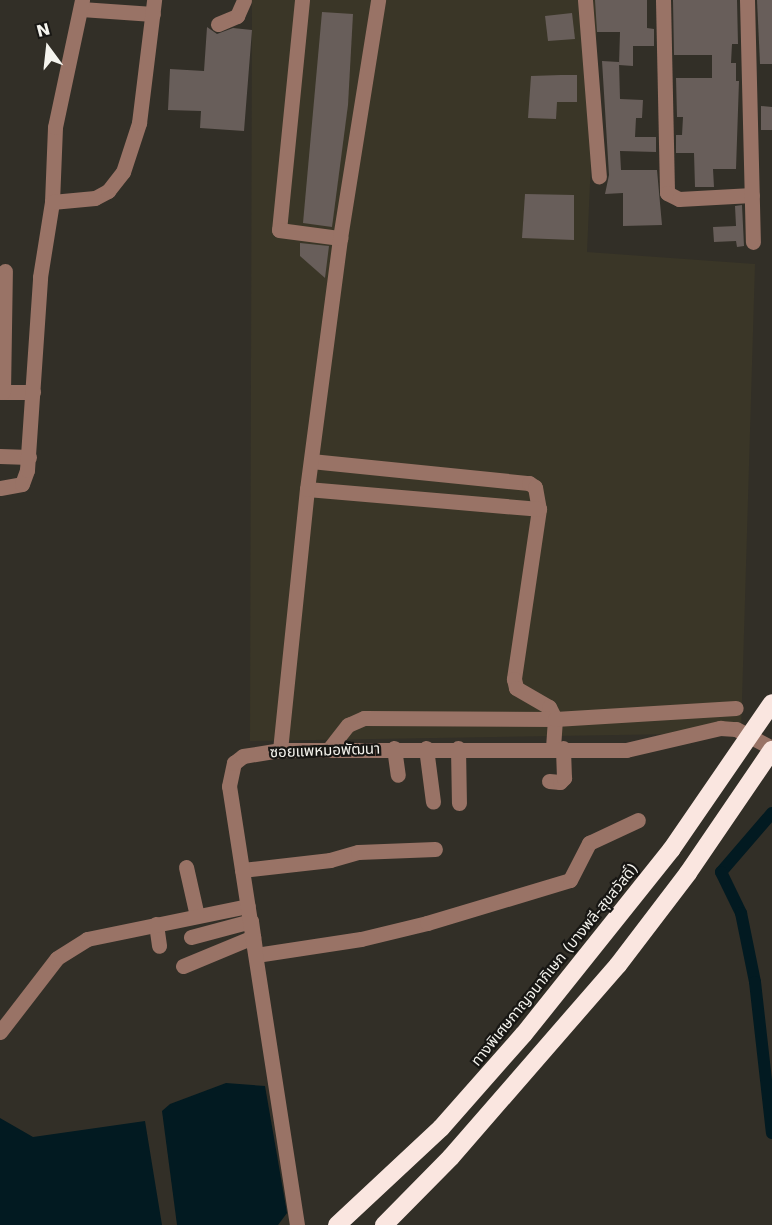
<!DOCTYPE html>
<html>
<head>
<meta charset="utf-8">
<style>
	body { margin:0 }
	#map { position:relative; width:772px; height:1225px; overflow:hidden; background:#322f27; font-family:"DejaVu Sans","Noto Sans Thai",sans-serif }
	div>[style] { position:absolute }
	.built>* { inset:0; background:#3a3627 }
	.water>* { inset:0; background:#021a21 }
	.canal>* { height:12px; margin:-6px; padding:0 6px; transform-origin:6px; border-radius:6px; background:#021a21 }
	.building>* { inset:0; background:#685e5a }
	.minor>* { height:15px; margin:-7.5px; padding:0 7.5px; transform-origin:7.5px; border-radius:7.5px; background:#997366 }
	.highway>* { height:18px; margin:-9px; padding:0 9px; transform-origin:9px; border-radius:9px; background:#fae6e0 }
	span { translate:-50% -50%; white-space:nowrap; text-align:center; line-height:1.15; -webkit-text-stroke:4.5px #181714; paint-order:stroke }
	.street-label { font-size:15px; color:#f5f4ee }
	.north { position:absolute; left:18px; top:18px; width:60px; height:60px; -webkit-text-stroke:4px #181714; paint-order:stroke; rotate:345deg; font-size:16px; font-weight:700; line-height:24px; text-align:center; color:#f5f4ee }
	.north::after { content:''; display:block; margin:auto; width:21px; height:27px; background:#f5f4ee; clip-path:polygon(50% 0,100% 100%,50% 72%,0 100%) }
</style>
</head>
<body>
<div id="map">
	<div class="built">
		<div style="clip-path:polygon(252px 0,598px 0,587px 252px,755px 264px,741px 733px,250px 741px)"></div>
	</div>
	<div class="water">
		<div style="clip-path:polygon(226px 1083px,265px 1086px,287px 1213px,278px 1225px,177px 1225px,162px 1111px,170px 1104px)"></div>
		<div style="clip-path:polygon(0 1118px,33px 1137px,145px 1121px,162px 1225px,0 1225px)"></div>
	</div>
	<div class="canal">
		<div style="left:772px;top:813px;width:78px;rotate:130.8deg"></div>
		<div style="left:721px;top:872px;width:46px;rotate:64deg"></div>
		<div style="left:741px;top:913px;width:70px;rotate:78.5deg"></div>
		<div style="left:755px;top:982px;width:152px;rotate:83.6deg"></div>
	</div>
	<div class="building">
		<div style="clip-path:polygon(595px 0,647px 0,647px 28px,654px 29px,654px 46px,633px 46px,633px 66px,619px 65px,620px 32px,597px 32px)"></div>
		<div style="clip-path:polygon(673px 0,737px 0,738px 44px,732px 44px,731px 63px,736px 63px,736px 81px,739px 81px,736px 169px,713px 169px,714px 187px,695px 187px,694px 153px,676px 153px,676px 135px,682px 135px,683px 117px,677px 117px,676px 78px,712px 78px,712px 55px,674px 55px)"></div>
		<div style="clip-path:polygon(757px 0,772px 0,772px 64px,760px 64px)"></div>
		<div style="clip-path:polygon(322px 12px,353px 14px,348px 105px,332px 227px,303px 223px)"></div>
		<div style="clip-path:polygon(572px 13px,575px 39px,548px 41px,545px 16px)"></div>
		<div style="clip-path:polygon(207px 27px,217px 34px,233px 28px,252px 30px,244px 131px,200px 128px,201px 111px,168px 110px,170px 69px,204px 71px)"></div>
		<div style="clip-path:polygon(602px 61px,619px 62px,620px 99px,643px 100px,642px 118px,636px 118px,635px 137px,656px 137px,656px 152px,620px 151px,621px 170px,657px 170px,662px 225px,623px 226px,623px 193px,605px 194px,609px 175px)"></div>
		<div style="clip-path:polygon(561px 75px,577px 75px,577px 102px,557px 102px,556px 119px,528px 118px,531px 76px)"></div>
		<div style="clip-path:polygon(761px 106px,772px 107px,772px 130px,761px 130px)"></div>
		<div style="clip-path:polygon(525px 194px,574px 195px,574px 240px,522px 238px)"></div>
		<div style="clip-path:polygon(742px 205px,744px 246px,737px 247px,736px 241px,714px 242px,713px 227px,736px 226px,735px 206px)"></div>
		<div style="clip-path:polygon(300px 243px,329px 246px,325px 278px,300px 256px)"></div>
	</div>
	<div class="minor">
		<div style="left:302px;top:0;width:231px;rotate:95.7deg"></div>
		<div style="left:279px;top:230px;width:62px;rotate:7.5deg"></div>
		<div style="left:585px;top:0;width:177px;rotate:85.5deg"></div>
		<div style="left:663px;top:0;width:193px;rotate:88.8deg"></div>
		<div style="left:667px;top:193px;width:13px;rotate:27deg"></div>
		<div style="left:679px;top:199px;width:73px;rotate:-3.1deg"></div>
		<div style="left:747px;top:0;width:242px;rotate:88.6deg"></div>
		<div style="left:81px;top:9px;width:72px;rotate:4deg"></div>
		<div style="left:218px;top:24px;width:21px;rotate:-23deg"></div>
		<div style="left:237px;top:16px;width:17px;rotate:-66deg"></div>
		<div style="left:52px;top:202px;width:75px;rotate:-87.7deg"></div>
		<div style="left:55px;top:127px;width:130px;rotate:-78deg"></div>
		<div style="left:0;top:392px;width:33px"></div>
		<div style="left:3px;top:392px;width:121px;rotate:-89.1deg"></div>
		<div style="left:0;top:456px;width:29px;rotate:2deg"></div>
		<div style="left:311px;top:461px;width:219px;rotate:5.8deg"></div>
		<div style="left:529px;top:483px;width:7px;rotate:34deg"></div>
		<div style="left:535px;top:487px;width:22px;rotate:80deg"></div>
		<div style="left:539px;top:509px;width:172px;rotate:98.4deg"></div>
		<div style="left:514px;top:679px;width:9px;rotate:77deg"></div>
		<div style="left:516px;top:688px;width:38px;rotate:30deg"></div>
		<div style="left:549px;top:707px;width:13px;rotate:63deg"></div>
		<div style="left:555px;top:719px;width:29px;rotate:94deg"></div>
		<div style="left:0;top:488px;width:22px;rotate:-10deg"></div>
		<div style="left:22px;top:484px;width:15px;rotate:-70deg"></div>
		<div style="left:27px;top:470px;width:193px;rotate:-86.1deg"></div>
		<div style="left:40px;top:277px;width:76px;rotate:-80.9deg"></div>
		<div style="left:52px;top:202px;width:43px;rotate:-5.3deg"></div>
		<div style="left:95px;top:198px;width:15px;rotate:-28deg"></div>
		<div style="left:108px;top:191px;width:24px;rotate:-52deg"></div>
		<div style="left:123px;top:172px;width:52px;rotate:-71.9deg"></div>
		<div style="left:139px;top:123px;width:124px;rotate:-83deg"></div>
		<div style="left:307px;top:489px;width:233px;rotate:4.9deg"></div>
		<div style="left:394px;top:748px;width:27px;rotate:82deg"></div>
		<div style="left:426px;top:748px;width:54px;rotate:82.6deg"></div>
		<div style="left:458px;top:748px;width:55px;rotate:89deg"></div>
		<div style="left:329px;top:749px;width:31px;rotate:-52deg"></div>
		<div style="left:348px;top:725px;width:17px;rotate:-24deg"></div>
		<div style="left:364px;top:718px;width:191px;rotate:0.3deg"></div>
		<div style="left:555px;top:719px;width:181px;rotate:-3.5deg"></div>
		<div style="left:280px;top:750px;width:262px;rotate:-84.1deg"></div>
		<div style="left:307px;top:489px;width:253px;rotate:-82.5deg"></div>
		<div style="left:340px;top:238px;width:241px;rotate:-80.9deg"></div>
		<div style="left:549px;top:781px;width:11px;rotate:5deg"></div>
		<div style="left:560px;top:782px;width:6px;rotate:-45deg"></div>
		<div style="left:564px;top:778px;width:30px;rotate:-92deg"></div>
		<div style="left:186px;top:867px;width:50px;rotate:77.3deg"></div>
		<div style="left:242px;top:870px;width:89px;rotate:-6.5deg"></div>
		<div style="left:330px;top:860px;width:29px;rotate:-16deg"></div>
		<div style="left:358px;top:852px;width:77px;rotate:-2.2deg"></div>
		<div style="left:156px;top:924px;width:22px;rotate:82deg"></div>
		<div style="left:191px;top:937px;width:62px;rotate:-14.9deg"></div>
		<div style="left:251px;top:921px;width:34px;rotate:82deg"></div>
		<div style="left:256px;top:955px;width:106px;rotate:-8.7deg"></div>
		<div style="left:361px;top:939px;width:68px;rotate:-13.6deg"></div>
		<div style="left:427px;top:923px;width:149px;rotate:-16.7deg"></div>
		<div style="left:570px;top:880px;width:42px;rotate:-62.8deg"></div>
		<div style="left:589px;top:843px;width:54px;rotate:-25.1deg"></div>
		<div style="left:183px;top:966px;width:76px;rotate:-22.5deg"></div>
		<div style="left:0;top:1032px;width:93px;rotate:-52.4deg"></div>
		<div style="left:57px;top:958px;width:36px;rotate:-32deg"></div>
		<div style="left:87px;top:939px;width:164px;rotate:-11.6deg"></div>
		<div style="left:297px;top:1225px;width:444px;rotate:-98.8deg"></div>
		<div style="left:229px;top:786px;width:24px;rotate:-78deg"></div>
		<div style="left:234px;top:763px;width:11px;rotate:-38deg"></div>
		<div style="left:243px;top:756px;width:37px;rotate:-9deg"></div>
		<div style="left:280px;top:750px;width:346px"></div>
		<div style="left:626px;top:750px;width:97px;rotate:-13.2deg"></div>
		<div style="left:720px;top:728px;width:16px;rotate:4deg"></div>
		<div style="left:736px;top:729px;width:41px;rotate:27.8deg"></div>
	</div>
	<div class="highway">
		<div style="left:337px;top:1225px;width:142px;rotate:-43deg"></div>
		<div style="left:441px;top:1128px;width:125px;rotate:-48.6deg"></div>
		<div style="left:524px;top:1034px;width:236px;rotate:-51.4deg"></div>
		<div style="left:671px;top:850px;width:178px;rotate:-55.5deg"></div>
		<div style="left:384px;top:1225px;width:95px;rotate:-45.4deg"></div>
		<div style="left:451px;top:1157px;width:254px;rotate:-49deg"></div>
		<div style="left:618px;top:965px;width:116px;rotate:-52.7deg"></div>
		<div style="left:688px;top:873px;width:149px;rotate:-55.7deg"></div>
	</div>
	<div class="street-label">
		<span style="left:325px;top:751px;rotate:-2deg">ซอยแพหมอพัฒนา</span>
		<span style="left:555px;top:965px;rotate:-51deg">ทางพิเศษกาญจนาภิเษก (บางพลี-สุขสวัสดิ์)</span>
	</div>
	<div class="north">N</div>
</div>
</body>
</html>
